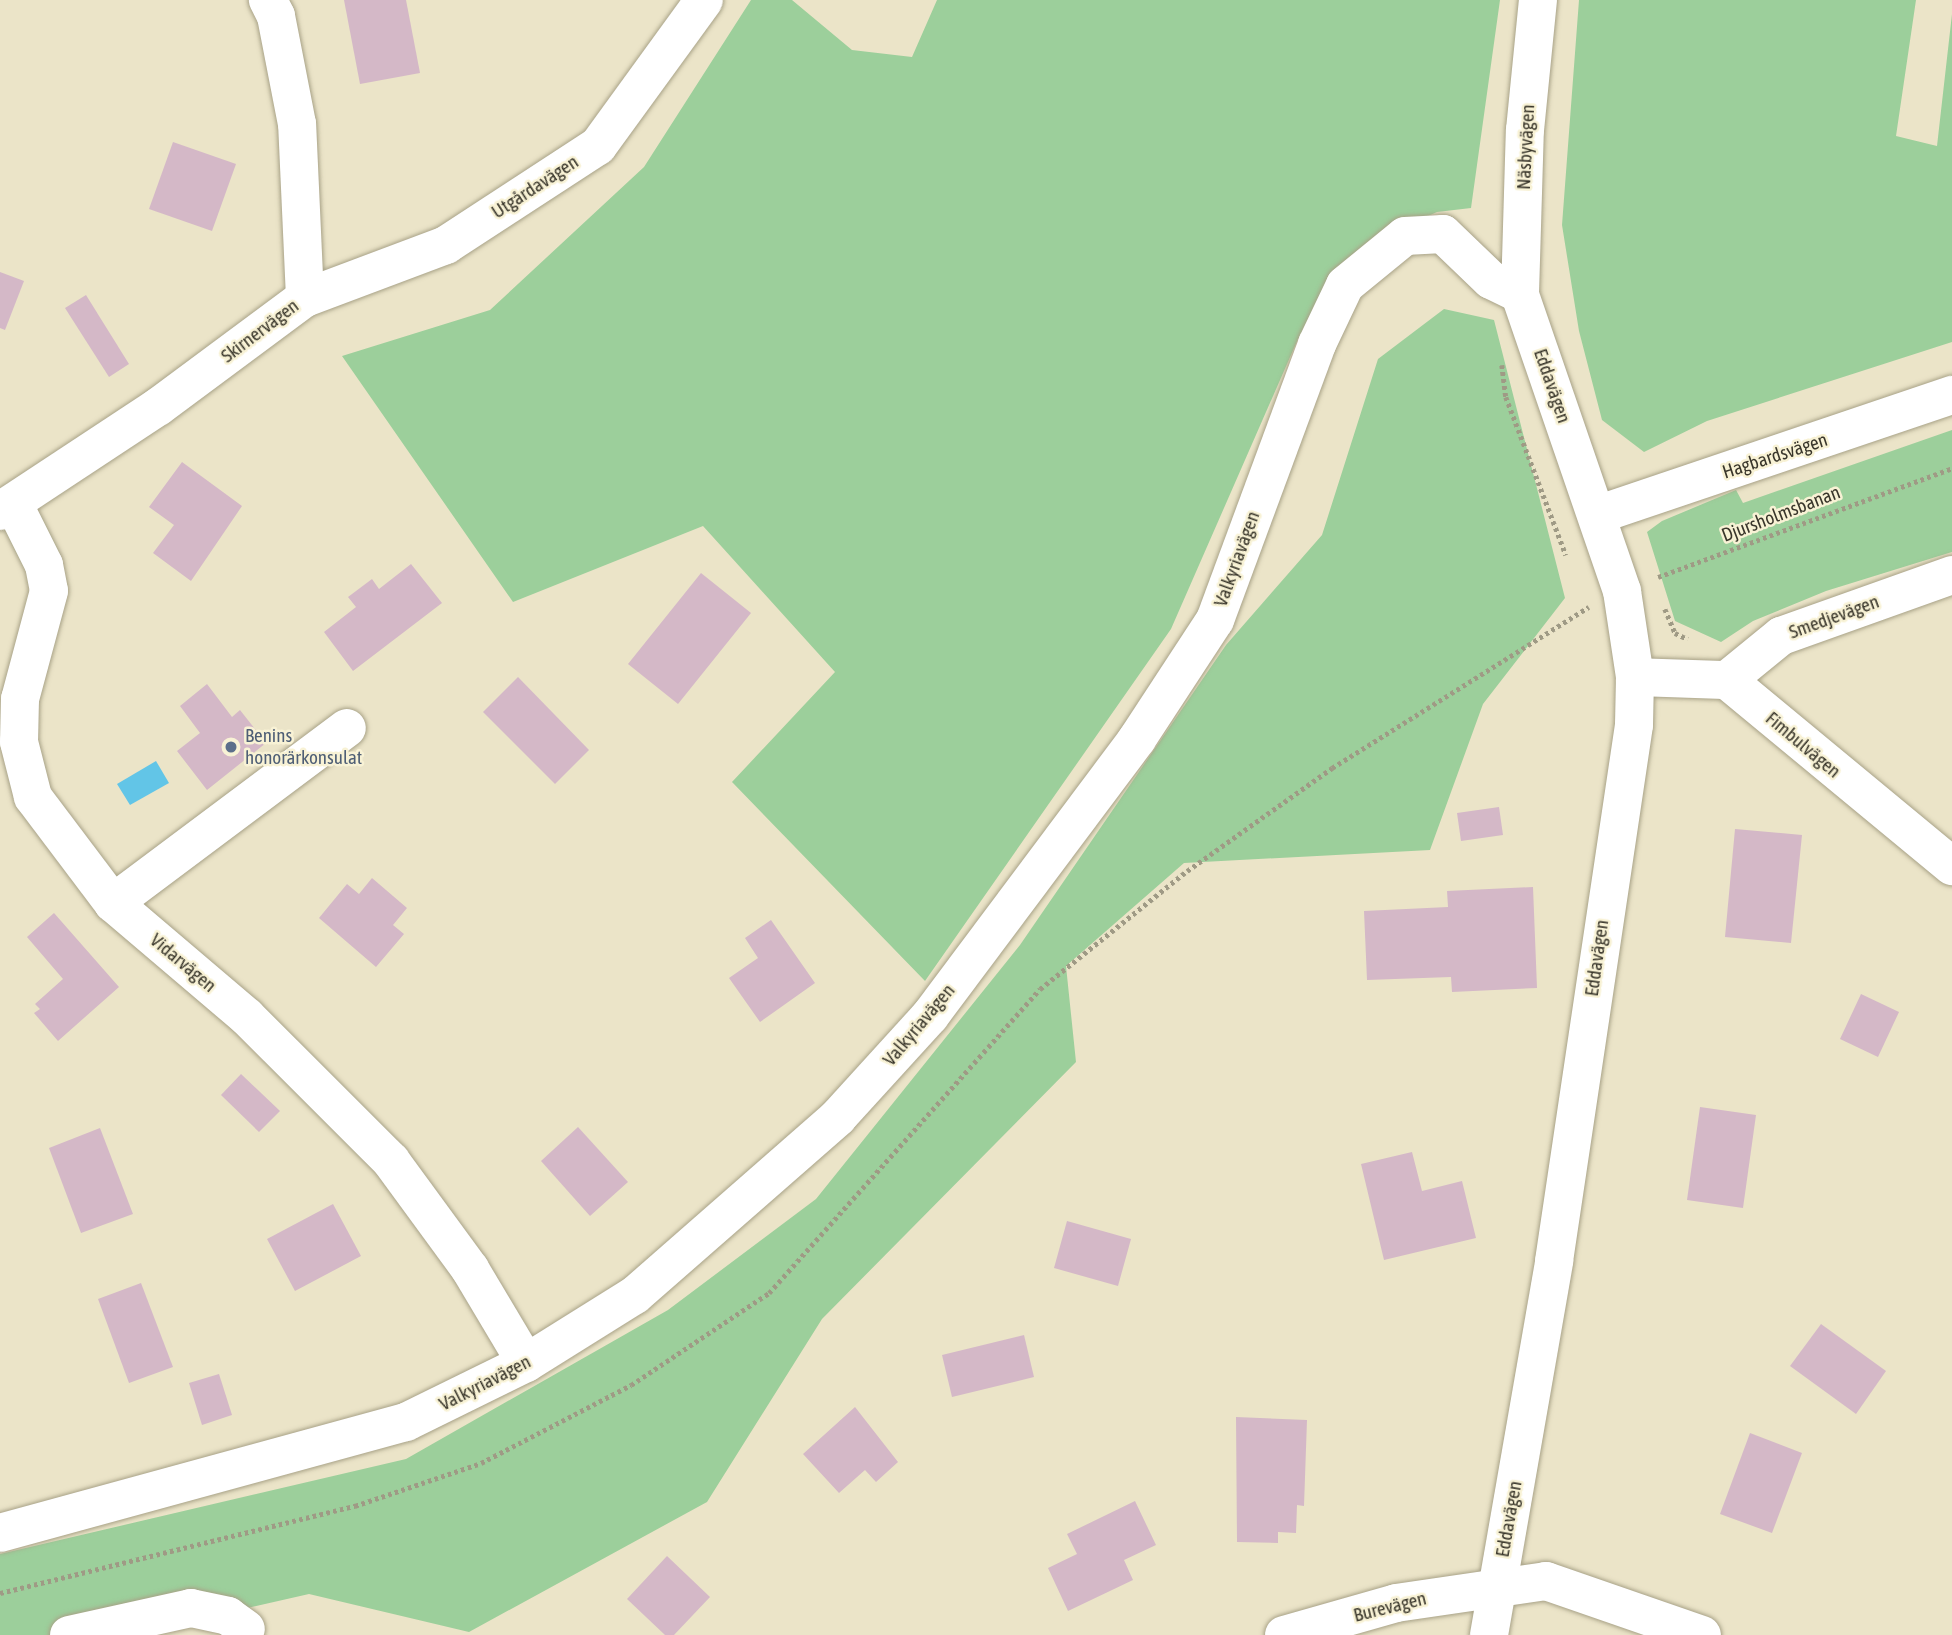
<!DOCTYPE html>
<html>
<head>
<meta charset="utf-8">
<style>
	body { margin:0 }
	#map { position:relative; width:1952px; height:1635px; overflow:hidden; background:#ebe4c8; font-family:"Asap Condensed",sans-serif }
	div>[style] { position:absolute }
	.green>* { inset:0; background:#9ccf9b }
	.water>* { inset:0; background:#62c5e7 }
	.building>* { inset:0; background:#d4b8c7 }
	.path>* { height:4.5px; margin-top:-2.25px; transform-origin:0; background:repeating-linear-gradient(90deg,#9f9a85 0 3.5px,transparent 0 7px) }
	.roads { filter:drop-shadow(0 0 2px #a8a287) drop-shadow(0 0 2px #a8a287) }
	.minor>* { height:38px; margin:-19px; padding:0 19px; transform-origin:19px; border-radius:19px; background:#fff }
	.tertiary>* { height:38px; margin:-19px; padding:0 19px; transform-origin:19px; border-radius:19px; background:#fff }
	.dots>* { width:19px; height:19px; translate:-50% -50%; box-sizing:border-box; border:4px solid #f8f2d5; border-radius:50% }
	span { translate:-50% -50%; white-space:nowrap; text-align:center; line-height:1.15; -webkit-text-stroke:5px #f8f2d5; paint-order:stroke }
	.street-label { font-size:19px; color:#39362b }
	.service-label { font-size:19px; color:#4e5e75 }
	.left { translate:0 -50%; text-align:left }
</style>
</head>
<body>
<div id="map">
	<div class="green">
		<div style="clip-path:polygon(751px 0,792px 0,852px 50px,912px 57px,937px 0,1500px 0,1471px 208px,1437px 212px,1399px 229px,1298px 339px,1171px 629px,925px 981px,732px 782px,835px 672px,703px 526px,513px 602px,342px 356px,490px 310px,644px 167px)"></div>
		<div style="clip-path:polygon(1579px 0,1916px 0,1896px 136px,1937px 146px,1952px 14px,1952px 342px,1707px 421px,1644px 452px,1602px 420px,1579px 331px,1562px 225px)"></div>
		<div style="clip-path:polygon(1444px 309px,1494px 320px,1565px 598px,1483px 704px,1430px 850px,1184px 863px,1066px 966px,1076px 1062px,822px 1319px,707px 1502px,469px 1632px,309px 1594px,127px 1635px,0 1635px,0 1554px,406px 1459px,668px 1310px,816px 1199px,1020px 945px,1226px 645px,1322px 535px,1378px 359px)"></div>
		<div style="clip-path:polygon(1952px 430px,1952px 552px,1826px 591px,1753px 621px,1721px 642px,1675px 621px,1647px 532px,1662px 521px,1736px 490px,1743px 503px)"></div>
	</div>
	<div class="water">
		<div style="clip-path:polygon(156px 761px,169px 783px,130px 805px,117px 784px)"></div>
	</div>
	<div class="building">
		<div style="clip-path:polygon(344px 0,406px 0,420px 73px,360px 84px)"></div>
		<div style="clip-path:polygon(173px 142px,236px 164px,212px 231px,149px 209px)"></div>
		<div style="clip-path:polygon(0 272px,24px 281px,5px 330px,0 328px)"></div>
		<div style="clip-path:polygon(86px 295px,129px 364px,109px 377px,65px 308px)"></div>
		<div style="clip-path:polygon(182px 462px,242px 506px,191px 581px,153px 553px,174px 525px,149px 507px)"></div>
		<div style="clip-path:polygon(411px 564px,442px 603px,353px 671px,324px 632px,356px 607px,348px 597px,372px 579px,379px 589px)"></div>
		<div style="clip-path:polygon(701px 573px,751px 613px,678px 704px,628px 664px)"></div>
		<div style="clip-path:polygon(518px 677px,589px 750px,555px 784px,483px 712px)"></div>
		<div style="clip-path:polygon(207px 684px,232px 717px,240px 710px,266px 743px,207px 790px,177px 751px,200px 733px,180px 706px)"></div>
		<div style="clip-path:polygon(1499px 807px,1503px 835px,1461px 841px,1457px 813px)"></div>
		<div style="clip-path:polygon(1735px 829px,1802px 835px,1791px 943px,1725px 937px)"></div>
		<div style="clip-path:polygon(372px 878px,407px 908px,393px 925px,404px 934px,376px 967px,319px 918px,347px 884px,359px 894px)"></div>
		<div style="clip-path:polygon(1533px 887px,1537px 988px,1452px 992px,1451px 977px,1367px 980px,1364px 911px,1448px 907px,1447px 891px)"></div>
		<div style="clip-path:polygon(54px 913px,119px 987px,58px 1041px,34px 1013px,40px 1009px,35px 1004px,63px 979px,27px 937px)"></div>
		<div style="clip-path:polygon(771px 920px,815px 983px,760px 1022px,729px 978px,758px 958px,745px 938px)"></div>
		<div style="clip-path:polygon(1861px 994px,1899px 1012px,1878px 1057px,1840px 1039px)"></div>
		<div style="clip-path:polygon(241px 1074px,280px 1111px,259px 1132px,221px 1095px)"></div>
		<div style="clip-path:polygon(1700px 1107px,1756px 1115px,1743px 1208px,1687px 1200px)"></div>
		<div style="clip-path:polygon(578px 1127px,628px 1182px,590px 1216px,541px 1161px)"></div>
		<div style="clip-path:polygon(100px 1128px,133px 1214px,81px 1233px,49px 1148px)"></div>
		<div style="clip-path:polygon(1412px 1152px,1422px 1191px,1462px 1181px,1476px 1238px,1384px 1260px,1361px 1164px)"></div>
		<div style="clip-path:polygon(333px 1204px,361px 1256px,295px 1291px,267px 1239px)"></div>
		<div style="clip-path:polygon(1067px 1221px,1131px 1239px,1118px 1286px,1054px 1268px)"></div>
		<div style="clip-path:polygon(141px 1283px,173px 1367px,129px 1383px,98px 1299px)"></div>
		<div style="clip-path:polygon(1821px 1324px,1886px 1371px,1856px 1414px,1790px 1366px)"></div>
		<div style="clip-path:polygon(1024px 1335px,1034px 1377px,952px 1397px,942px 1355px)"></div>
		<div style="clip-path:polygon(219px 1374px,232px 1415px,202px 1425px,189px 1383px)"></div>
		<div style="clip-path:polygon(855px 1407px,898px 1462px,876px 1482px,865px 1470px,839px 1493px,803px 1454px)"></div>
		<div style="clip-path:polygon(1236px 1417px,1307px 1420px,1304px 1506px,1297px 1505px,1296px 1533px,1278px 1532px,1278px 1543px,1237px 1542px)"></div>
		<div style="clip-path:polygon(1750px 1433px,1802px 1453px,1772px 1533px,1720px 1514px)"></div>
		<div style="clip-path:polygon(1135px 1501px,1156px 1545px,1124px 1560px,1133px 1580px,1068px 1611px,1048px 1568px,1077px 1554px,1067px 1534px)"></div>
		<div style="clip-path:polygon(667px 1556px,710px 1597px,674px 1635px,665px 1635px,627px 1599px)"></div>
	</div>
	<div class="path">
		<div style="left:1502px;top:365px;width:32px;rotate:83deg"></div>
		<div style="left:1506px;top:397px;width:169px;rotate:69.2deg"></div>
		<div style="left:1658px;top:577px;width:314px;rotate:-20.3deg"></div>
		<div style="left:1665px;top:609px;width:26px;rotate:67deg"></div>
		<div style="left:1675px;top:633px;width:14px;rotate:25deg"></div>
		<div style="left:0;top:1593px;width:366px;rotate:-13.8deg"></div>
		<div style="left:355px;top:1506px;width:133px;rotate:-18.8deg"></div>
		<div style="left:481px;top:1463px;width:169px;rotate:-27.5deg"></div>
		<div style="left:631px;top:1385px;width:166px;rotate:-33.7deg"></div>
		<div style="left:769px;top:1293px;width:407px;rotate:-48.3deg"></div>
		<div style="left:1040px;top:989px;width:189px;rotate:-38.8deg"></div>
		<div style="left:1187px;top:871px;width:178px;rotate:-35.4deg"></div>
		<div style="left:1332px;top:768px;width:303px;rotate:-32.1deg"></div>
	</div>
	<div class="roads">
		<div class="minor">
			<div style="left:305px;top:298px;width:151px;rotate:-20.6deg"></div>
			<div style="left:446px;top:245px;width:181px;rotate:-33.1deg"></div>
			<div style="left:598px;top:146px;width:180px;rotate:-54deg"></div>
			<div style="left:14px;top:505px;width:67px;rotate:63.4deg"></div>
			<div style="left:44px;top:565px;width:26px;rotate:79deg"></div>
			<div style="left:49px;top:591px;width:112px;rotate:105deg"></div>
			<div style="left:20px;top:699px;width:43px;rotate:91.3deg"></div>
			<div style="left:19px;top:742px;width:57px;rotate:75.7deg"></div>
			<div style="left:33px;top:797px;width:133px;rotate:53deg"></div>
			<div style="left:113px;top:903px;width:176px;rotate:40.4deg"></div>
			<div style="left:247px;top:1017px;width:204px;rotate:45deg"></div>
			<div style="left:391px;top:1161px;width:134px;rotate:53.8deg"></div>
			<div style="left:470px;top:1269px;width:109px;rotate:59.2deg"></div>
			<div style="left:0;top:511px;width:189px;rotate:-33.4deg"></div>
			<div style="left:158px;top:407px;width:183px;rotate:-36.6deg"></div>
			<div style="left:305px;top:298px;width:174px;rotate:-92.6deg"></div>
			<div style="left:297px;top:124px;width:110px;rotate:-101deg"></div>
			<div style="left:276px;top:16px;width:18px;rotate:-117deg"></div>
			<div style="left:1597px;top:515px;width:375px;rotate:-18.7deg"></div>
			<div style="left:1635px;top:677px;width:92px;rotate:1.9deg"></div>
			<div style="left:1727px;top:680px;width:292px;rotate:39.6deg"></div>
			<div style="left:1727px;top:680px;width:70px;rotate:-39.2deg"></div>
			<div style="left:1781px;top:636px;width:182px;rotate:-19.6deg"></div>
			<div style="left:113px;top:903px;width:292px;rotate:-36.8deg"></div>
			<div style="left:0;top:1533px;width:421px;rotate:-15.3deg"></div>
			<div style="left:406px;top:1422px;width:134px;rotate:-26.2deg"></div>
			<div style="left:526px;top:1363px;width:128px;rotate:-32deg"></div>
			<div style="left:635px;top:1295px;width:270px;rotate:-41.2deg"></div>
			<div style="left:838px;top:1117px;width:137px;rotate:-47.7deg"></div>
			<div style="left:930px;top:1016px;width:346px;rotate:-53.2deg"></div>
			<div style="left:1137px;top:739px;width:142px;rotate:-56.8deg"></div>
			<div style="left:1215px;top:620px;width:294px;rotate:-69.7deg"></div>
			<div style="left:1317px;top:344px;width:65px;rotate:-64.6deg"></div>
			<div style="left:1345px;top:285px;width:77px;rotate:-39.2deg"></div>
			<div style="left:1405px;top:236px;width:38px;rotate:-3deg"></div>
			<div style="left:1443px;top:234px;width:66px;rotate:43.8deg"></div>
			<div style="left:1491px;top:280px;width:32px;rotate:26deg"></div>
			<div style="left:69px;top:1635px;width:125px;rotate:-12.5deg"></div>
			<div style="left:191px;top:1608px;width:38px;rotate:12deg"></div>
			<div style="left:228px;top:1616px;width:22px;rotate:36deg"></div>
			<div style="left:1284px;top:1635px;width:116px;rotate:-15.9deg"></div>
			<div style="left:1396px;top:1603px;width:152px;rotate:-8.3deg"></div>
			<div style="left:1546px;top:1581px;width:165px;rotate:19.1deg"></div>
		</div>
		<div class="tertiary">
			<div style="left:1489px;top:1635px;width:380px;rotate:-80.1deg"></div>
			<div style="left:1554px;top:1261px;width:542px;rotate:-81.51deg"></div>
			<div style="left:1634px;top:725px;width:48px;rotate:-88.8deg"></div>
			<div style="left:1635px;top:677px;width:87px;rotate:-98.6deg"></div>
			<div style="left:1622px;top:591px;width:314px;rotate:-109deg"></div>
			<div style="left:1520px;top:294px;width:164px;rotate:-88.3deg"></div>
			<div style="left:1525px;top:130px;width:131px;rotate:-84.3deg"></div>
		</div>
	</div>
	<div class="dots">
		<div style="left:231px;top:747px;background:#5c6f8a"></div>
	</div>
	<div class="street-label">
		<span style="left:1526px;top:147px;rotate:-87deg">Näsbyvägen</span>
		<span style="left:535px;top:187px;rotate:-33deg">Utgårdavägen</span>
		<span style="left:260px;top:331px;rotate:-37deg">Skirnervägen</span>
		<span style="left:1552px;top:386px;rotate:71deg">Eddavägen</span>
		<span style="left:1775px;top:456px;rotate:-18deg">Hagbardsvägen</span>
		<span style="left:1781px;top:514px;rotate:-21deg">Djursholmsbanan</span>
		<span style="left:1237px;top:559px;rotate:-70deg">Valkyriavägen</span>
		<span style="left:1834px;top:617px;rotate:-20deg">Smedjevägen</span>
		<span style="left:1803px;top:745px;rotate:40deg">Fimbulvägen</span>
		<span style="left:1597px;top:958px;rotate:-82deg">Eddavägen</span>
		<span style="left:183px;top:963px;rotate:40deg">Vidarvägen</span>
		<span style="left:919px;top:1025px;rotate:-50deg">Valkyriavägen</span>
		<span style="left:485px;top:1383px;rotate:-27deg">Valkyriavägen</span>
		<span style="left:1509px;top:1519px;rotate:-80deg">Eddavägen</span>
		<span style="left:1390px;top:1607px;rotate:-14deg">Burevägen</span>
	</div>
	<div class="service-label">
		<span class="left" style="left:245px;top:747px">Benins<br>honorärkonsulat</span>
	</div>
</div>
</body>
</html>
